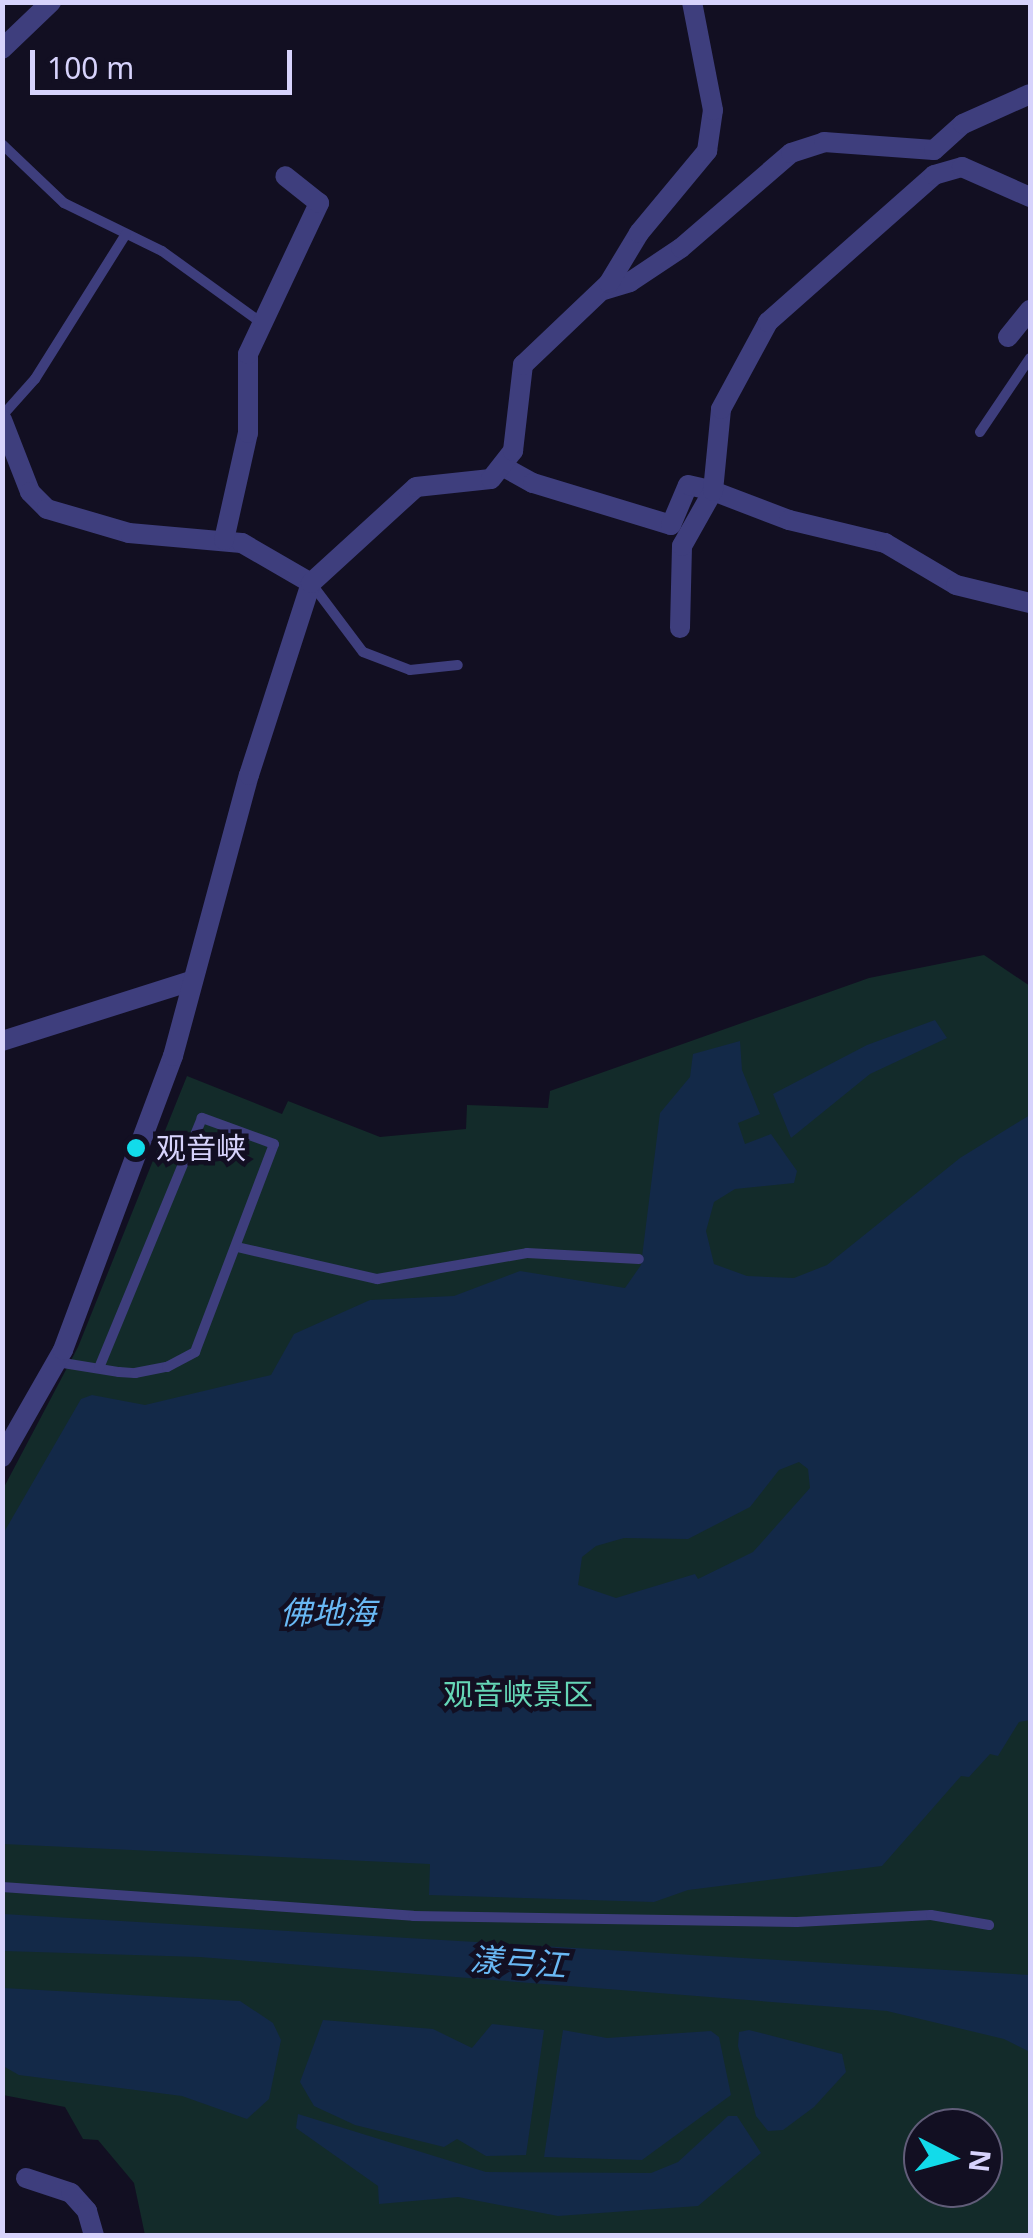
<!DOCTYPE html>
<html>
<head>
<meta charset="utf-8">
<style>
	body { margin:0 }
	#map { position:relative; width:1033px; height:2238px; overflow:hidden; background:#120f22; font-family:"Noto Sans","Noto Sans SC",sans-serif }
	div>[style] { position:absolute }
	.green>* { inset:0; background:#132b2a }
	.water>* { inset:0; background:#132948 }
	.lane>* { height:10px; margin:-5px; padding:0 5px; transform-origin:5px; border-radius:5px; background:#3e3e7d }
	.street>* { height:20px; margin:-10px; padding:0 10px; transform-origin:10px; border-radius:10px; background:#3e3e7d }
	.dots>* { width:28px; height:28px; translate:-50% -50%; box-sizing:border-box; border:5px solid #120f22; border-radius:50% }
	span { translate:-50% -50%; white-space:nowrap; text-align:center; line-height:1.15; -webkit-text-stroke:9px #120f22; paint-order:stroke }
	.poi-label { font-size:30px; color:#d7d3fc }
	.left { translate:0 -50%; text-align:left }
	.park-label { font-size:30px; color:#65d6b6 }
	.water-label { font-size:32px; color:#69b8f4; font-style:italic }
	.frame { position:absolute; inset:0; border:5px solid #d7d3fc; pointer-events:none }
	.north { position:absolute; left:903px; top:2108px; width:100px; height:100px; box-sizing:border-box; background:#120f22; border:2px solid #615d79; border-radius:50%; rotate:96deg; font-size:28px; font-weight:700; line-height:40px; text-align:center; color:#d7d3fc }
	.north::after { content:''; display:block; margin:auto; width:35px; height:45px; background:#12dbea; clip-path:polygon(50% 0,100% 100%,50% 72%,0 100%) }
	.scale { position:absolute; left:30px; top:50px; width:262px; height:45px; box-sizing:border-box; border:5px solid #d7d3fc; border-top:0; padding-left:12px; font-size:30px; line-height:35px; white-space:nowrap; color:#d7d3fc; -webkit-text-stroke:8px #120f22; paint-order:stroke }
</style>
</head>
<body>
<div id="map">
	<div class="green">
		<div style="clip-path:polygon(evenodd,984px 955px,1030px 986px,1030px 2235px,145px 2235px,134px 2183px,98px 2140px,83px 2139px,65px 2107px,3px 2095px,3px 1489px,78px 1347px,187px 1076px,282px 1114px,288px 1101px,380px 1137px,466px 1129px,467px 1105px,548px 1108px,550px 1091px,869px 978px,984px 955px,923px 2128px,983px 2128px,983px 2188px,923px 2188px,923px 2128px)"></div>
	</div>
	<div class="water">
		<div style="clip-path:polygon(935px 1020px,947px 1038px,870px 1074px,791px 1138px,773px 1094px,867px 1045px)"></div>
		<div style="clip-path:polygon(evenodd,740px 1041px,742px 1070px,760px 1114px,738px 1123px,745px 1144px,771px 1134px,797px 1171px,794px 1183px,735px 1189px,714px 1202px,706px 1231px,714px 1264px,747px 1276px,794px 1278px,827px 1265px,960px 1158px,1030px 1115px,1030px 1720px,1019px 1722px,998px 1756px,990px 1754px,969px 1777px,961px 1776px,882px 1866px,688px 1890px,654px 1902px,429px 1895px,430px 1864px,3px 1844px,3px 1534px,81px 1399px,92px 1395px,145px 1405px,271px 1375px,294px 1334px,370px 1300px,454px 1296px,520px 1271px,625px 1288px,641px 1265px,660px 1113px,690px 1077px,693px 1054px,740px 1041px,799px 1462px,808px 1469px,810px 1488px,753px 1552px,698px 1579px,695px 1574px,616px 1598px,578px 1585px,582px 1557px,596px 1546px,624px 1538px,688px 1539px,750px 1507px,779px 1470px,799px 1462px)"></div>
		<div style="clip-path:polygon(3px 1914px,1030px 1975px,1030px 2052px,1004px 2039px,887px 2011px,200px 1957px,3px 1951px)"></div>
		<div style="clip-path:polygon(3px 1988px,240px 2001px,273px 2023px,281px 2040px,269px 2099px,247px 2119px,182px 2096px,19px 2075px,3px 2066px)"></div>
		<div style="clip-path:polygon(323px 2020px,433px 2029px,472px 2048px,492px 2024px,544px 2030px,526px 2155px,486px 2156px,457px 2139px,444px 2147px,355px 2125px,314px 2106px,300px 2082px)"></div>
		<div style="clip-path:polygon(563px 2030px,607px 2038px,711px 2031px,719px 2037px,731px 2095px,642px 2160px,544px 2157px)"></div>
		<div style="clip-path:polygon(749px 2030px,842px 2054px,846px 2072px,814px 2107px,783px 2130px,768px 2131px,756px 2116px,738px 2046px,739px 2032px)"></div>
		<div style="clip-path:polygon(298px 2114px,486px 2172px,651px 2173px,678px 2162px,728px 2116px,737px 2116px,761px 2153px,698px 2206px,558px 2216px,458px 2197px,379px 2204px,378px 2186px,296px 2128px)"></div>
	</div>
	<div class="lane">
		<div style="left:2px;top:144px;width:86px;rotate:43.6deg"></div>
		<div style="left:64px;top:203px;width:109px;rotate:26.1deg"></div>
		<div style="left:162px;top:251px;width:123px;rotate:35.8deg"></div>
		<div style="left:2px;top:416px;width:50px;rotate:-48.3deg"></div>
		<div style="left:35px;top:379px;width:171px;rotate:-57.9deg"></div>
		<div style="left:980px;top:432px;width:89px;rotate:-56deg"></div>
		<div style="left:311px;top:583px;width:86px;rotate:53deg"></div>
		<div style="left:363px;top:652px;width:50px;rotate:21deg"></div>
		<div style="left:410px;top:670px;width:48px;rotate:-5.9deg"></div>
		<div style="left:237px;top:1247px;width:144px;rotate:12.9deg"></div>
		<div style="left:377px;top:1279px;width:152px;rotate:-9.8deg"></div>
		<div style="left:527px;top:1253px;width:112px;rotate:3.1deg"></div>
		<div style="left:57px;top:1362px;width:63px;rotate:9.2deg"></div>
		<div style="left:119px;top:1372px;width:16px;rotate:4deg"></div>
		<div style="left:135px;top:1373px;width:33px;rotate:-11deg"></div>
		<div style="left:167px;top:1367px;width:32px;rotate:-28deg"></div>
		<div style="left:195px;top:1352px;width:222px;rotate:-69.2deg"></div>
		<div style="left:274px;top:1144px;width:77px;rotate:-160.1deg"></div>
		<div style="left:202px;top:1118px;width:270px;rotate:112.4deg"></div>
		<div style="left:2px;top:1887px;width:412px;rotate:4deg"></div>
		<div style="left:413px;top:1916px;width:384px;rotate:0.9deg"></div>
		<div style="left:797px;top:1922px;width:134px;rotate:-3deg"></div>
		<div style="left:931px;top:1915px;width:59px;rotate:9.8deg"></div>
	</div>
	<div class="street">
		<div style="left:2px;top:49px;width:68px;rotate:-43.8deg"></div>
		<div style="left:604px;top:290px;width:27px;rotate:-17deg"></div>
		<div style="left:630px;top:282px;width:61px;rotate:-33.7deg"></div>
		<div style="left:681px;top:248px;width:145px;rotate:-40.8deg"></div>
		<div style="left:791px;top:153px;width:35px;rotate:-18deg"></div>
		<div style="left:824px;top:142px;width:110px;rotate:4.2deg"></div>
		<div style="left:934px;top:150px;width:39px;rotate:-42deg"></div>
		<div style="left:963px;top:124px;width:73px;rotate:-24.1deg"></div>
		<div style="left:1008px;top:337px;width:35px;rotate:-51deg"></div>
		<div style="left:2px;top:420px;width:77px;rotate:68.7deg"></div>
		<div style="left:30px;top:492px;width:24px;rotate:45deg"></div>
		<div style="left:47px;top:509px;width:85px;rotate:16.3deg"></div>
		<div style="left:129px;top:533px;width:113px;rotate:5.1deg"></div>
		<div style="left:242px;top:543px;width:80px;rotate:30.1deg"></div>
		<div style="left:502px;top:466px;width:35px;rotate:29deg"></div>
		<div style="left:533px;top:483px;width:144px;rotate:16.9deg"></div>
		<div style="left:671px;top:525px;width:43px;rotate:-67deg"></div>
		<div style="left:688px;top:485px;width:26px;rotate:13deg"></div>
		<div style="left:713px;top:491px;width:81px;rotate:20.9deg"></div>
		<div style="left:789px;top:520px;width:99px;rotate:13.5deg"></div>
		<div style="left:885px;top:543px;width:82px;rotate:30.6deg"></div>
		<div style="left:956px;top:585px;width:76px;rotate:13.7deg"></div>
		<div style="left:224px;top:540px;width:110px;rotate:-77.4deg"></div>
		<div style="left:248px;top:433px;width:79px;rotate:-90deg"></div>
		<div style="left:248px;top:354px;width:167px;rotate:-64.8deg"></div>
		<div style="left:319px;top:203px;width:43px;rotate:-141.5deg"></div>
		<div style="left:680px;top:628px;width:82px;rotate:-88.6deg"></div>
		<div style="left:682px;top:546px;width:63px;rotate:-60.6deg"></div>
		<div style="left:713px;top:491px;width:82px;rotate:-84.4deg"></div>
		<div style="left:721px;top:409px;width:99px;rotate:-61.6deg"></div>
		<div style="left:768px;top:322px;width:222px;rotate:-41.5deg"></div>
		<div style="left:934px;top:175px;width:29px;rotate:-16deg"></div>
		<div style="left:962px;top:167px;width:74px;rotate:23.8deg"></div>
		<div style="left:2px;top:1041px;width:198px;rotate:-17.6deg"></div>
		<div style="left:2px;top:1457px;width:123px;rotate:-60.3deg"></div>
		<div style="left:63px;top:1350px;width:314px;rotate:-69.5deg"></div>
		<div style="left:173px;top:1056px;width:291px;rotate:-74.9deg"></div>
		<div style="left:249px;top:775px;width:202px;rotate:-72.1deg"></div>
		<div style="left:311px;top:583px;width:142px;rotate:-42.4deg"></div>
		<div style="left:416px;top:487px;width:75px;rotate:-6.1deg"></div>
		<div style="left:491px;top:479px;width:36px;rotate:-52deg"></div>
		<div style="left:513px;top:451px;width:87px;rotate:-83.4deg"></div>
		<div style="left:523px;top:365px;width:119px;rotate:-43.6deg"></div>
		<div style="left:609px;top:283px;width:58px;rotate:-59deg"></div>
		<div style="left:639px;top:233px;width:107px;rotate:-50.3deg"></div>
		<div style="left:707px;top:151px;width:41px;rotate:-81.7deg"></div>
		<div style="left:713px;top:110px;width:110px;rotate:-101deg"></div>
		<div style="left:26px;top:2178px;width:47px;rotate:18.4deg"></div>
		<div style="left:71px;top:2193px;width:24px;rotate:48deg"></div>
		<div style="left:87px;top:2211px;width:26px;rotate:74deg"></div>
	</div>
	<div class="dots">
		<div style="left:136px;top:1148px;background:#12dbea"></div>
	</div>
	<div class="poi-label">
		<span class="left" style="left:156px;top:1148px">观音峡</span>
	</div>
	<div class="park-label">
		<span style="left:518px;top:1694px">观音峡景区</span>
	</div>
	<div class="water-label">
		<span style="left:328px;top:1612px">佛地海</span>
		<span style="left:518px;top:1962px;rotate:4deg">漾弓江</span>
	</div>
	<div class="frame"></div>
	<div class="north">N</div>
	<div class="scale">100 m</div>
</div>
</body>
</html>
